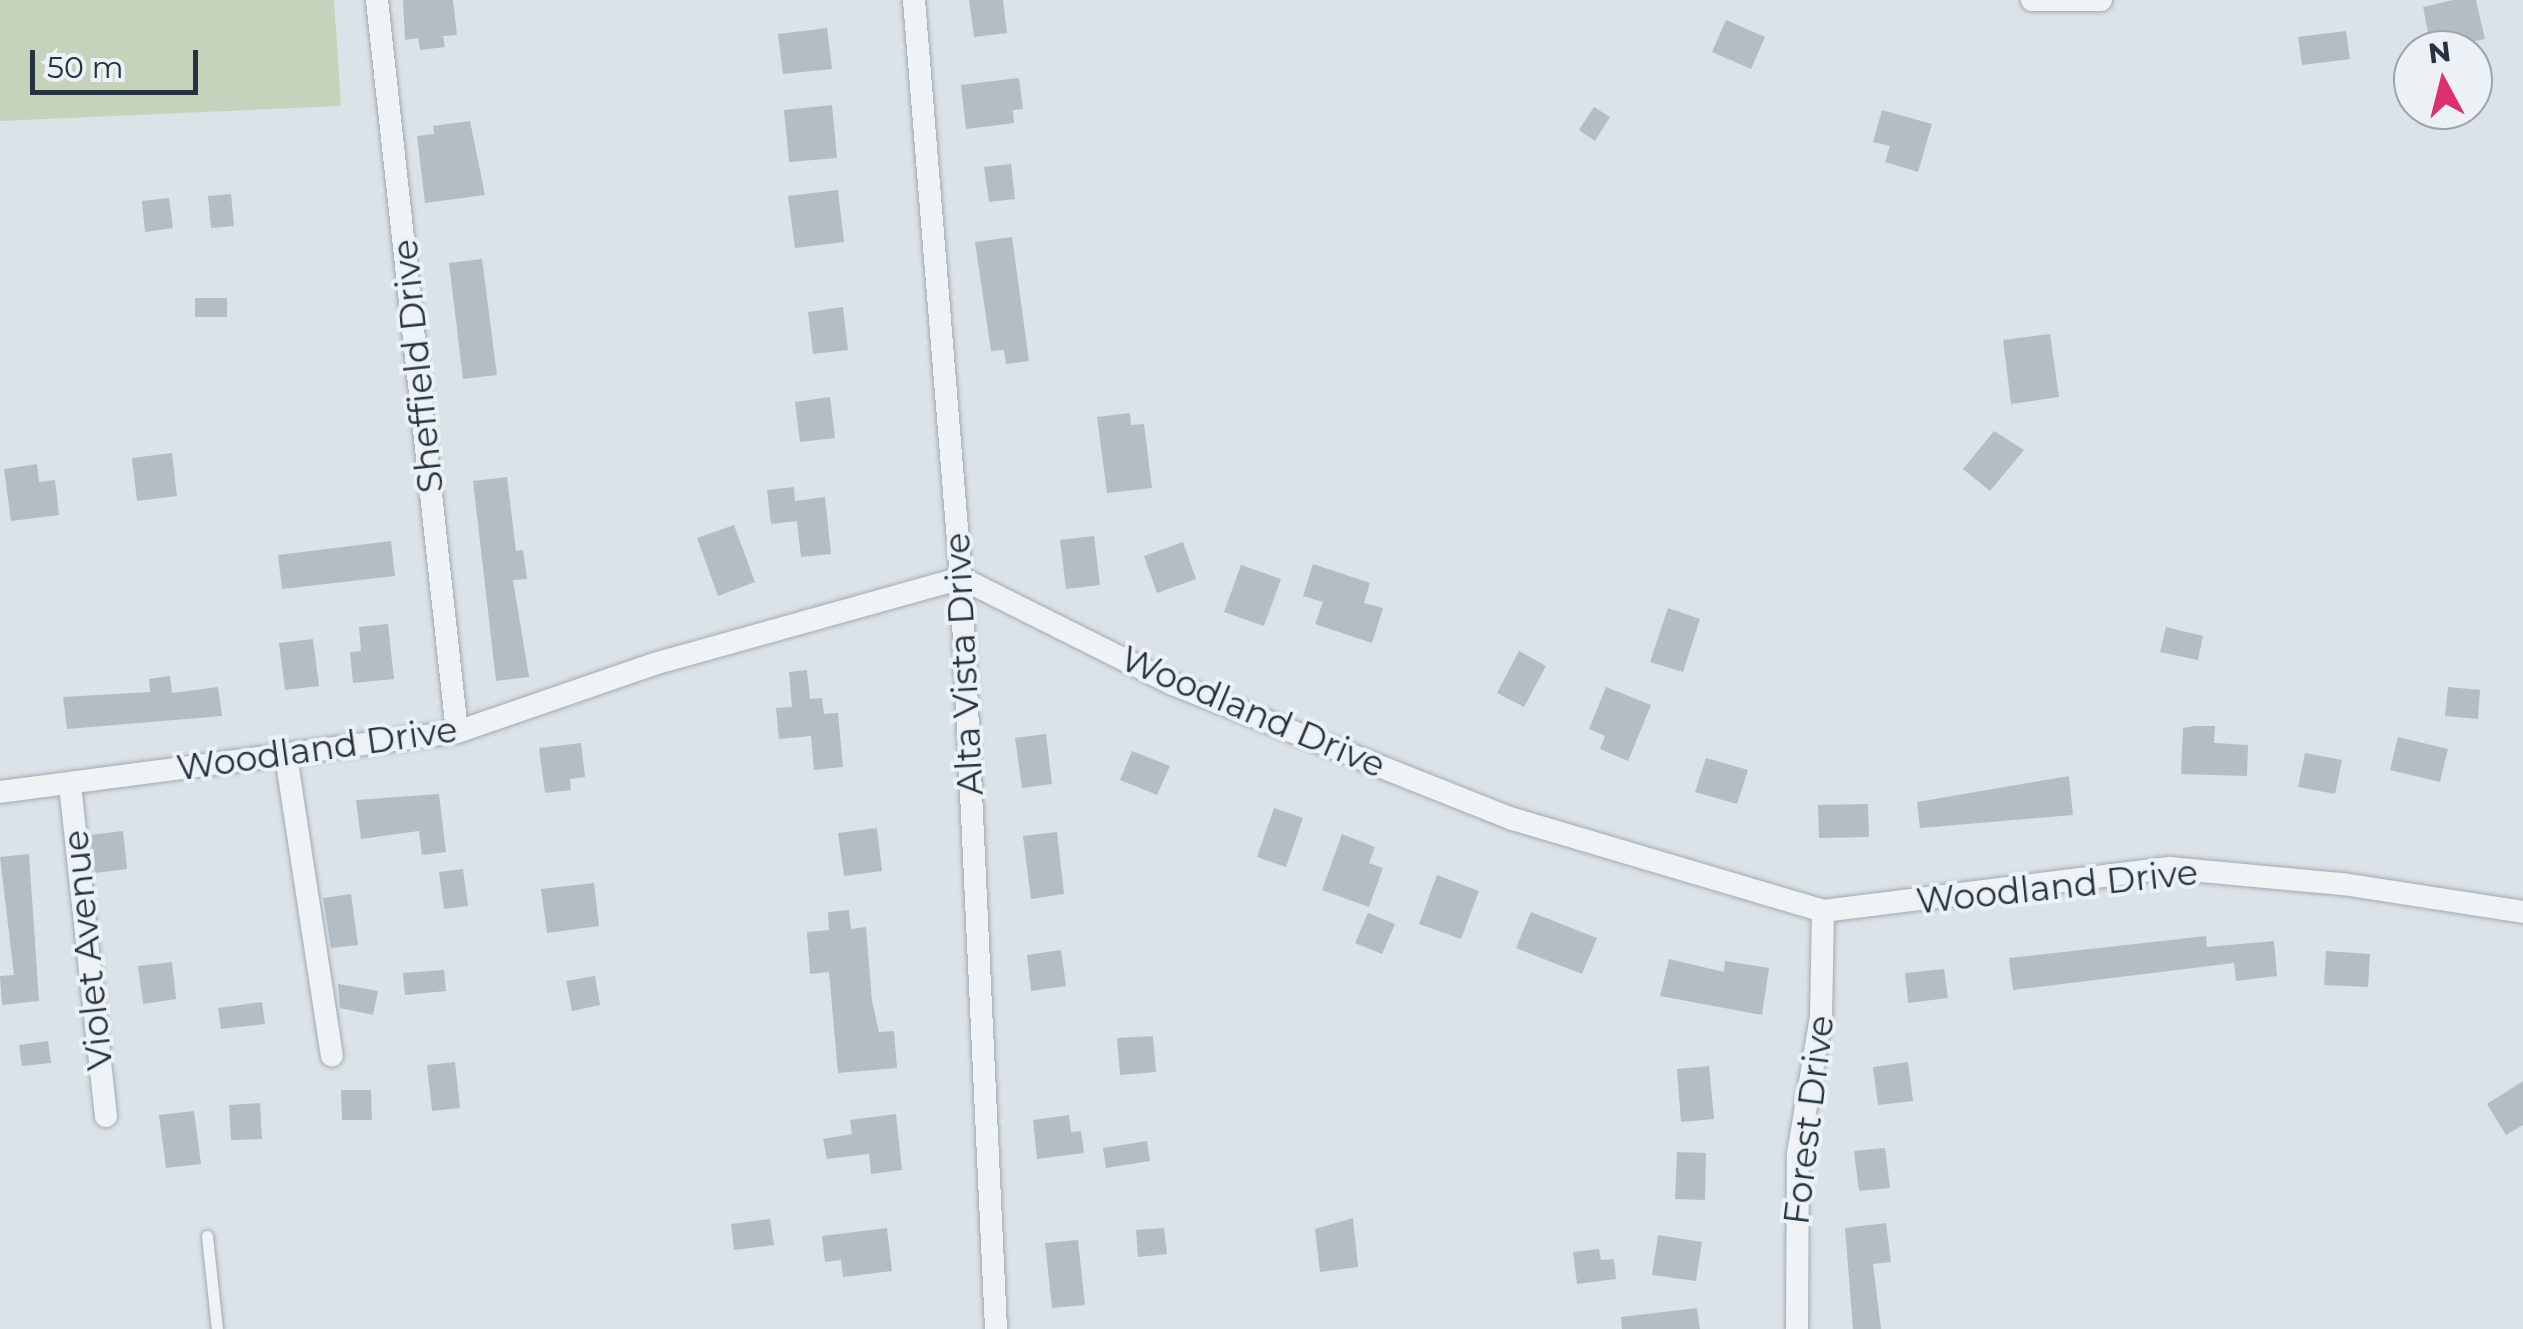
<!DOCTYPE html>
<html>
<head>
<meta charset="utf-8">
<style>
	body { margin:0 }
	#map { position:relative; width:2523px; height:1329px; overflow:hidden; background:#dce3e8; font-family:Montserrat,sans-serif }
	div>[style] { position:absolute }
	.green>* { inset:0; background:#c6d3bc }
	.building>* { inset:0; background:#b2bdc5 }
	.roads { filter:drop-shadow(0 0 2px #a1abb2) drop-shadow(0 0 2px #a1abb2) }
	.service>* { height:11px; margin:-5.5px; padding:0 5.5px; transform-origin:5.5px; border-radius:5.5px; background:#eff3f6 }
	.minor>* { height:22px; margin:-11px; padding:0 11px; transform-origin:11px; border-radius:11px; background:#eff3f6 }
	span { translate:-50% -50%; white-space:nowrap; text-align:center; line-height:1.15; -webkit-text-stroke:8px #ebf1f5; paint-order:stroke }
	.street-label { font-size:35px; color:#24333f }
	.north { position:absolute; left:2393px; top:30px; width:100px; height:100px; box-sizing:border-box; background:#ebf1f5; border:2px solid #9ba5ac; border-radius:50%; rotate:353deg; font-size:28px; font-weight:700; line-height:40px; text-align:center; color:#24333f }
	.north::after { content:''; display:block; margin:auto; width:35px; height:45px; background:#dc316d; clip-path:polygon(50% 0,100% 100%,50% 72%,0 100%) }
	.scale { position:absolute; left:30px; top:50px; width:168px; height:45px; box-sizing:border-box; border:5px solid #24333f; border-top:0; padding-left:12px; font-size:30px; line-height:35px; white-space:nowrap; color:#24333f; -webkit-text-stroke:8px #ebf1f5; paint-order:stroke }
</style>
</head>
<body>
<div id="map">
	<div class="green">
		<div style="clip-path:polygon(0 0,334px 0,341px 106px,0 121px)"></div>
	</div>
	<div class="building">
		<div style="clip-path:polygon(403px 0,453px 0,457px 35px,443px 36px,445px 47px,420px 50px,418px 38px,405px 40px)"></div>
		<div style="clip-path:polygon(969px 0,1003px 0,1007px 33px,974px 37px)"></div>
		<div style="clip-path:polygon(2453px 0,2476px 0,2485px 39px,2448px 47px,2445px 34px,2429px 37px,2423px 7px)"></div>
		<div style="clip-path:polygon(1726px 20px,1765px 37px,1751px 69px,1712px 52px)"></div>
		<div style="clip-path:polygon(827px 28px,832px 69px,783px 74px,778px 34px)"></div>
		<div style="clip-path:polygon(2346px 31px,2350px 59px,2302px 65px,2298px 37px)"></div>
		<div style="clip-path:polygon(1019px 78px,1023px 109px,1013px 110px,1014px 123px,966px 129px,961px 85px)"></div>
		<div style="clip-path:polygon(832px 105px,837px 158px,789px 162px,784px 110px)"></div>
		<div style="clip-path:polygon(1594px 107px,1610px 117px,1595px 141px,1579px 130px)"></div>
		<div style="clip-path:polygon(1882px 110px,1932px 124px,1918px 172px,1885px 162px,1890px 146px,1873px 142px)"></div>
		<div style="clip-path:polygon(470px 121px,485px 195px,425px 203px,417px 136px,434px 134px,433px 126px)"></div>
		<div style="clip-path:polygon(1011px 164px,1015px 199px,989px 202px,984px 167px)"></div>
		<div style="clip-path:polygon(838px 190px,844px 242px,795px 248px,788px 196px)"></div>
		<div style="clip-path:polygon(231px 194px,234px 226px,211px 228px,208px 196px)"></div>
		<div style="clip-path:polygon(169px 198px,173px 228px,145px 232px,142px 201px)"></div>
		<div style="clip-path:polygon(1012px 237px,1029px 361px,1006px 364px,1004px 350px,991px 351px,975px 242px)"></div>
		<div style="clip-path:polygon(482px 259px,497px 375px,463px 379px,449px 263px)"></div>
		<div style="clip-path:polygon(195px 298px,227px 298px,227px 317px,195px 317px)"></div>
		<div style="clip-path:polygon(843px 307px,848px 350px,813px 354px,808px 312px)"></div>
		<div style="clip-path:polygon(2050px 334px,2059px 397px,2011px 404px,2003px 340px)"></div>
		<div style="clip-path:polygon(830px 397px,835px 438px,800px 442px,795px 402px)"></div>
		<div style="clip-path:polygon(1130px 413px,1131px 425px,1144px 424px,1152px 488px,1107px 493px,1097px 417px)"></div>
		<div style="clip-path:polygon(1994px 431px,2024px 450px,1990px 491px,1963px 469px)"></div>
		<div style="clip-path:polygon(172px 453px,177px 496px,137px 501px,132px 458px)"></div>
		<div style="clip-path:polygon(37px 464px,39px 482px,55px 480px,59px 515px,11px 521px,4px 469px)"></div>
		<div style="clip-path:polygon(507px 477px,516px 551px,523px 550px,527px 579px,513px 580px,529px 677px,496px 681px,473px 481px)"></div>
		<div style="clip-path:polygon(794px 487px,795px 501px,825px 497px,831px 554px,801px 557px,797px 521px,771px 524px,767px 490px)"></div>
		<div style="clip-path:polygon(734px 525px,755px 582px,718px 596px,697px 538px)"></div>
		<div style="clip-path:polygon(1094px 536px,1100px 585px,1066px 589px,1060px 540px)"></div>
		<div style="clip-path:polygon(391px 541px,395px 576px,282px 589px,278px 555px)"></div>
		<div style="clip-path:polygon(1183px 542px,1196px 579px,1157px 593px,1144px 556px)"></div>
		<div style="clip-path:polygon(1313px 564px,1370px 583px,1364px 603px,1383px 608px,1372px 643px,1315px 624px,1323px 602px,1303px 596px)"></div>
		<div style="clip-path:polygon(1241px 565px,1281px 579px,1264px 626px,1224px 612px)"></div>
		<div style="clip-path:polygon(1668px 608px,1700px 619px,1683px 672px,1650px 662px)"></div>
		<div style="clip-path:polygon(388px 624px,394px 679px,353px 683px,350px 652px,361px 651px,359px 627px)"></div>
		<div style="clip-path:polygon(2166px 627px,2203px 636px,2198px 660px,2160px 652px)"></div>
		<div style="clip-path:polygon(313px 639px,319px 686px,285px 690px,279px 643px)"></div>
		<div style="clip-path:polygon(1519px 651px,1546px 666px,1524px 707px,1497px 693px)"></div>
		<div style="clip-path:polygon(807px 670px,810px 699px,822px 698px,824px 714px,838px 713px,843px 767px,814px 770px,811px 736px,779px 739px,776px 708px,792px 707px,789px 672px)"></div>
		<div style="clip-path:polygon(170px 676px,172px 693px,218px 687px,222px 716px,67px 729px,63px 697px,150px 692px,149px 679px)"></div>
		<div style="clip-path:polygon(1606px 687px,1651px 705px,1628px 761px,1600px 749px,1605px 736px,1589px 729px)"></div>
		<div style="clip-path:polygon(2448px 687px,2480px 690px,2478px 719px,2445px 716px)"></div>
		<div style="clip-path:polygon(2195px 726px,2215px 726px,2214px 743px,2248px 745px,2247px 776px,2181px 774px,2183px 728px)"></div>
		<div style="clip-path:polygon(1046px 734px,1052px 784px,1022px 788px,1015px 738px)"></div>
		<div style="clip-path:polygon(2398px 737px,2448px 749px,2440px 782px,2390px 770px)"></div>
		<div style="clip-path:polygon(581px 743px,585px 777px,570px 779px,571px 790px,545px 793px,539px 748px)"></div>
		<div style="clip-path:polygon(1132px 751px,1170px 766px,1157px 795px,1120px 780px)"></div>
		<div style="clip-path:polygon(2305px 753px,2342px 760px,2335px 794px,2298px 787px)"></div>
		<div style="clip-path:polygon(1706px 758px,1748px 770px,1737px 804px,1695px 792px)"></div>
		<div style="clip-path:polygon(2069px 776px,2073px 815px,1920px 828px,1917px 802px)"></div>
		<div style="clip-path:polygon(439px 794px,446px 852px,422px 855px,419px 831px,361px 839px,356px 800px)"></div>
		<div style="clip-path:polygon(1868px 804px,1869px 837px,1819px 838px,1818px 805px)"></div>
		<div style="clip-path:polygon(1274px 808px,1303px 818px,1286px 867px,1257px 857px)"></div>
		<div style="clip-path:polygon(877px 828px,882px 871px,844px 876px,838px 833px)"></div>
		<div style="clip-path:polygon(123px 831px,127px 869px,95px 873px,90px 835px)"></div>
		<div style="clip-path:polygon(1057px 832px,1064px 894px,1031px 899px,1023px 836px)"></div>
		<div style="clip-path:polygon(1342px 834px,1375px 847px,1369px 863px,1383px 868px,1369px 907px,1322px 890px)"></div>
		<div style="clip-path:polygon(29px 854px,39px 1001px,2px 1005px,0 976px,14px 975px,0 857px)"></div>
		<div style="clip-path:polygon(463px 869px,468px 906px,444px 909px,439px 872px)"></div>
		<div style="clip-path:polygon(1437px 875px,1479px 891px,1461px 939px,1419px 924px)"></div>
		<div style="clip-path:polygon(594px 883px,599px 926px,547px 933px,541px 889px)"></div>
		<div style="clip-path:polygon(351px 894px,358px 945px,331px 948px,323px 898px)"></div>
		<div style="clip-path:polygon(849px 910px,851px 929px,866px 927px,872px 1001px,879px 1032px,894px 1031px,897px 1068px,838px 1073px,829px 972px,810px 974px,807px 932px,829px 930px,828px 912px)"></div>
		<div style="clip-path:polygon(1531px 912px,1597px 938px,1582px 974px,1516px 948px)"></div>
		<div style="clip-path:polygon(1368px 913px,1395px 924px,1382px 954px,1355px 943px)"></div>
		<div style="clip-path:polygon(2206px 936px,2207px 947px,2274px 941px,2277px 976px,2236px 981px,2234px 963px,2013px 990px,2009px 958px)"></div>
		<div style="clip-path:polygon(1061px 950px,1066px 986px,1031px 991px,1027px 955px)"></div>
		<div style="clip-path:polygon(2326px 951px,2370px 954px,2368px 987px,2324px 985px)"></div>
		<div style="clip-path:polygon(1669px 959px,1724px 972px,1725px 961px,1769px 968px,1762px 1015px,1660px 996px)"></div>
		<div style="clip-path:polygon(172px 962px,176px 999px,143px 1004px,138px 966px)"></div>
		<div style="clip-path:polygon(1944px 969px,1948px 998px,1908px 1003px,1905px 973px)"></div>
		<div style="clip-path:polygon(444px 970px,446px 991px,405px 995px,403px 973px)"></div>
		<div style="clip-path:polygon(595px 976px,600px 1005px,572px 1011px,566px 981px)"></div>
		<div style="clip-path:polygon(338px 984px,378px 991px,373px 1015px,340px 1008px)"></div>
		<div style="clip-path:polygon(262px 1002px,265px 1024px,221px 1029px,218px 1008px)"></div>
		<div style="clip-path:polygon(1153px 1036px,1156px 1072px,1120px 1075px,1117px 1038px)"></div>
		<div style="clip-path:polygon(48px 1041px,51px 1063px,22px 1066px,19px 1045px)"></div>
		<div style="clip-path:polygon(455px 1062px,460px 1108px,432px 1111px,427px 1065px)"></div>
		<div style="clip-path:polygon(1908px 1062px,1913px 1101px,1878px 1105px,1873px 1067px)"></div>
		<div style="clip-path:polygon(1709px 1066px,1714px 1119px,1681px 1122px,1677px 1069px)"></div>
		<div style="clip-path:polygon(2523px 1081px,2523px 1125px,2506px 1135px,2487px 1104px)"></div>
		<div style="clip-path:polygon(341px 1090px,371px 1090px,372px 1120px,342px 1120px)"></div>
		<div style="clip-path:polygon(260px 1103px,262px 1139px,231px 1140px,229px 1105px)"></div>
		<div style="clip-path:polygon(194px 1111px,201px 1164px,166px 1168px,159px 1115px)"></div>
		<div style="clip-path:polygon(896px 1114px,902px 1170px,871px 1174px,869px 1154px,827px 1159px,823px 1139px,852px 1134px,850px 1120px)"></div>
		<div style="clip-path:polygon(1069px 1115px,1071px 1132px,1081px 1131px,1084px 1153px,1037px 1159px,1033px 1120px)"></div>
		<div style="clip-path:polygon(1147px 1141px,1150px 1161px,1106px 1168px,1103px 1148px)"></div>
		<div style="clip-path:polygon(1885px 1148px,1890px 1188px,1859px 1191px,1854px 1151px)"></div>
		<div style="clip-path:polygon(1677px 1152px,1706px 1153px,1705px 1200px,1675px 1199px)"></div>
		<div style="clip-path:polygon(1353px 1218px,1358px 1267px,1320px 1272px,1315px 1229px)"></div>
		<div style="clip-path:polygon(770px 1219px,774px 1245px,734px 1250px,731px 1224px)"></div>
		<div style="clip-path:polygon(1886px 1223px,1891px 1262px,1873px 1264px,1881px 1329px,1853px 1329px,1845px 1228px)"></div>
		<div style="clip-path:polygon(887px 1228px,892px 1271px,843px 1277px,841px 1260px,825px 1262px,822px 1236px)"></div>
		<div style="clip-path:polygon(1164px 1228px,1167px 1254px,1138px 1257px,1136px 1230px)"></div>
		<div style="clip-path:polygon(1658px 1235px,1702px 1242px,1696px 1281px,1652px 1275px)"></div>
		<div style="clip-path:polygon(1078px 1240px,1085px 1305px,1052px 1308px,1045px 1243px)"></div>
		<div style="clip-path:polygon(1599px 1249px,1601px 1260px,1614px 1259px,1616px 1279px,1577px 1284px,1573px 1252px)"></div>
		<div style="clip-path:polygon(1697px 1308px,1700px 1329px,1622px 1329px,1621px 1317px)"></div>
	</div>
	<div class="roads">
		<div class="service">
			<div style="left:207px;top:1236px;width:94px;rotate:83.9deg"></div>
		</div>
		<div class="minor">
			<div style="left:377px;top:0;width:736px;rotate:83.76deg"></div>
			<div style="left:914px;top:0;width:580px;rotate:85.35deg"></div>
			<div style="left:961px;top:578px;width:752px;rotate:87.33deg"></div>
			<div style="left:2032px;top:0;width:69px"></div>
			<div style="left:286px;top:756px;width:303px;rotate:81.3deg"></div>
			<div style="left:70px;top:785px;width:333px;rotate:83.8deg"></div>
			<div style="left:0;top:792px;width:461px;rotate:-7.5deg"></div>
			<div style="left:457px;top:732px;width:208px;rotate:-19deg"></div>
			<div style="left:654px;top:664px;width:319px;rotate:-15.6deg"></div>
			<div style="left:961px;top:578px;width:237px;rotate:26.6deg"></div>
			<div style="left:1173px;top:684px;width:366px;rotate:21.7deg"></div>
			<div style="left:1513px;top:819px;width:323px;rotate:16.5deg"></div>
			<div style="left:1823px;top:911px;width:349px;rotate:-7.1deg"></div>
			<div style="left:2169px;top:868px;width:175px;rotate:5.3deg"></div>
			<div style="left:2343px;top:884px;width:182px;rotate:8.8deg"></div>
			<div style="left:1797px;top:1329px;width:175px;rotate:-89.7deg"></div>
			<div style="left:1798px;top:1154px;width:139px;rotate:-80.5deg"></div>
			<div style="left:1821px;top:1017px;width:106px;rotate:-88.9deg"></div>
		</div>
	</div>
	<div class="street-label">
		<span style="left:418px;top:366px;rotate:-96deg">Sheffield Drive</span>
		<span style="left:964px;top:664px;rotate:-93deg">Alta Vista Drive</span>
		<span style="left:1253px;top:712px;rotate:23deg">Woodland Drive</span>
		<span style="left:317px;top:749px;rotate:-8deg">Woodland Drive</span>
		<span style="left:2057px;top:887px;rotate:-6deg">Woodland Drive</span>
		<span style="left:88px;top:950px;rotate:-96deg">Violet Avenue</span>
		<span style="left:1809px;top:1120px;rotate:-83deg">Forest Drive</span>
	</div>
	<div class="north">N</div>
	<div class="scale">50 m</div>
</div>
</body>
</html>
